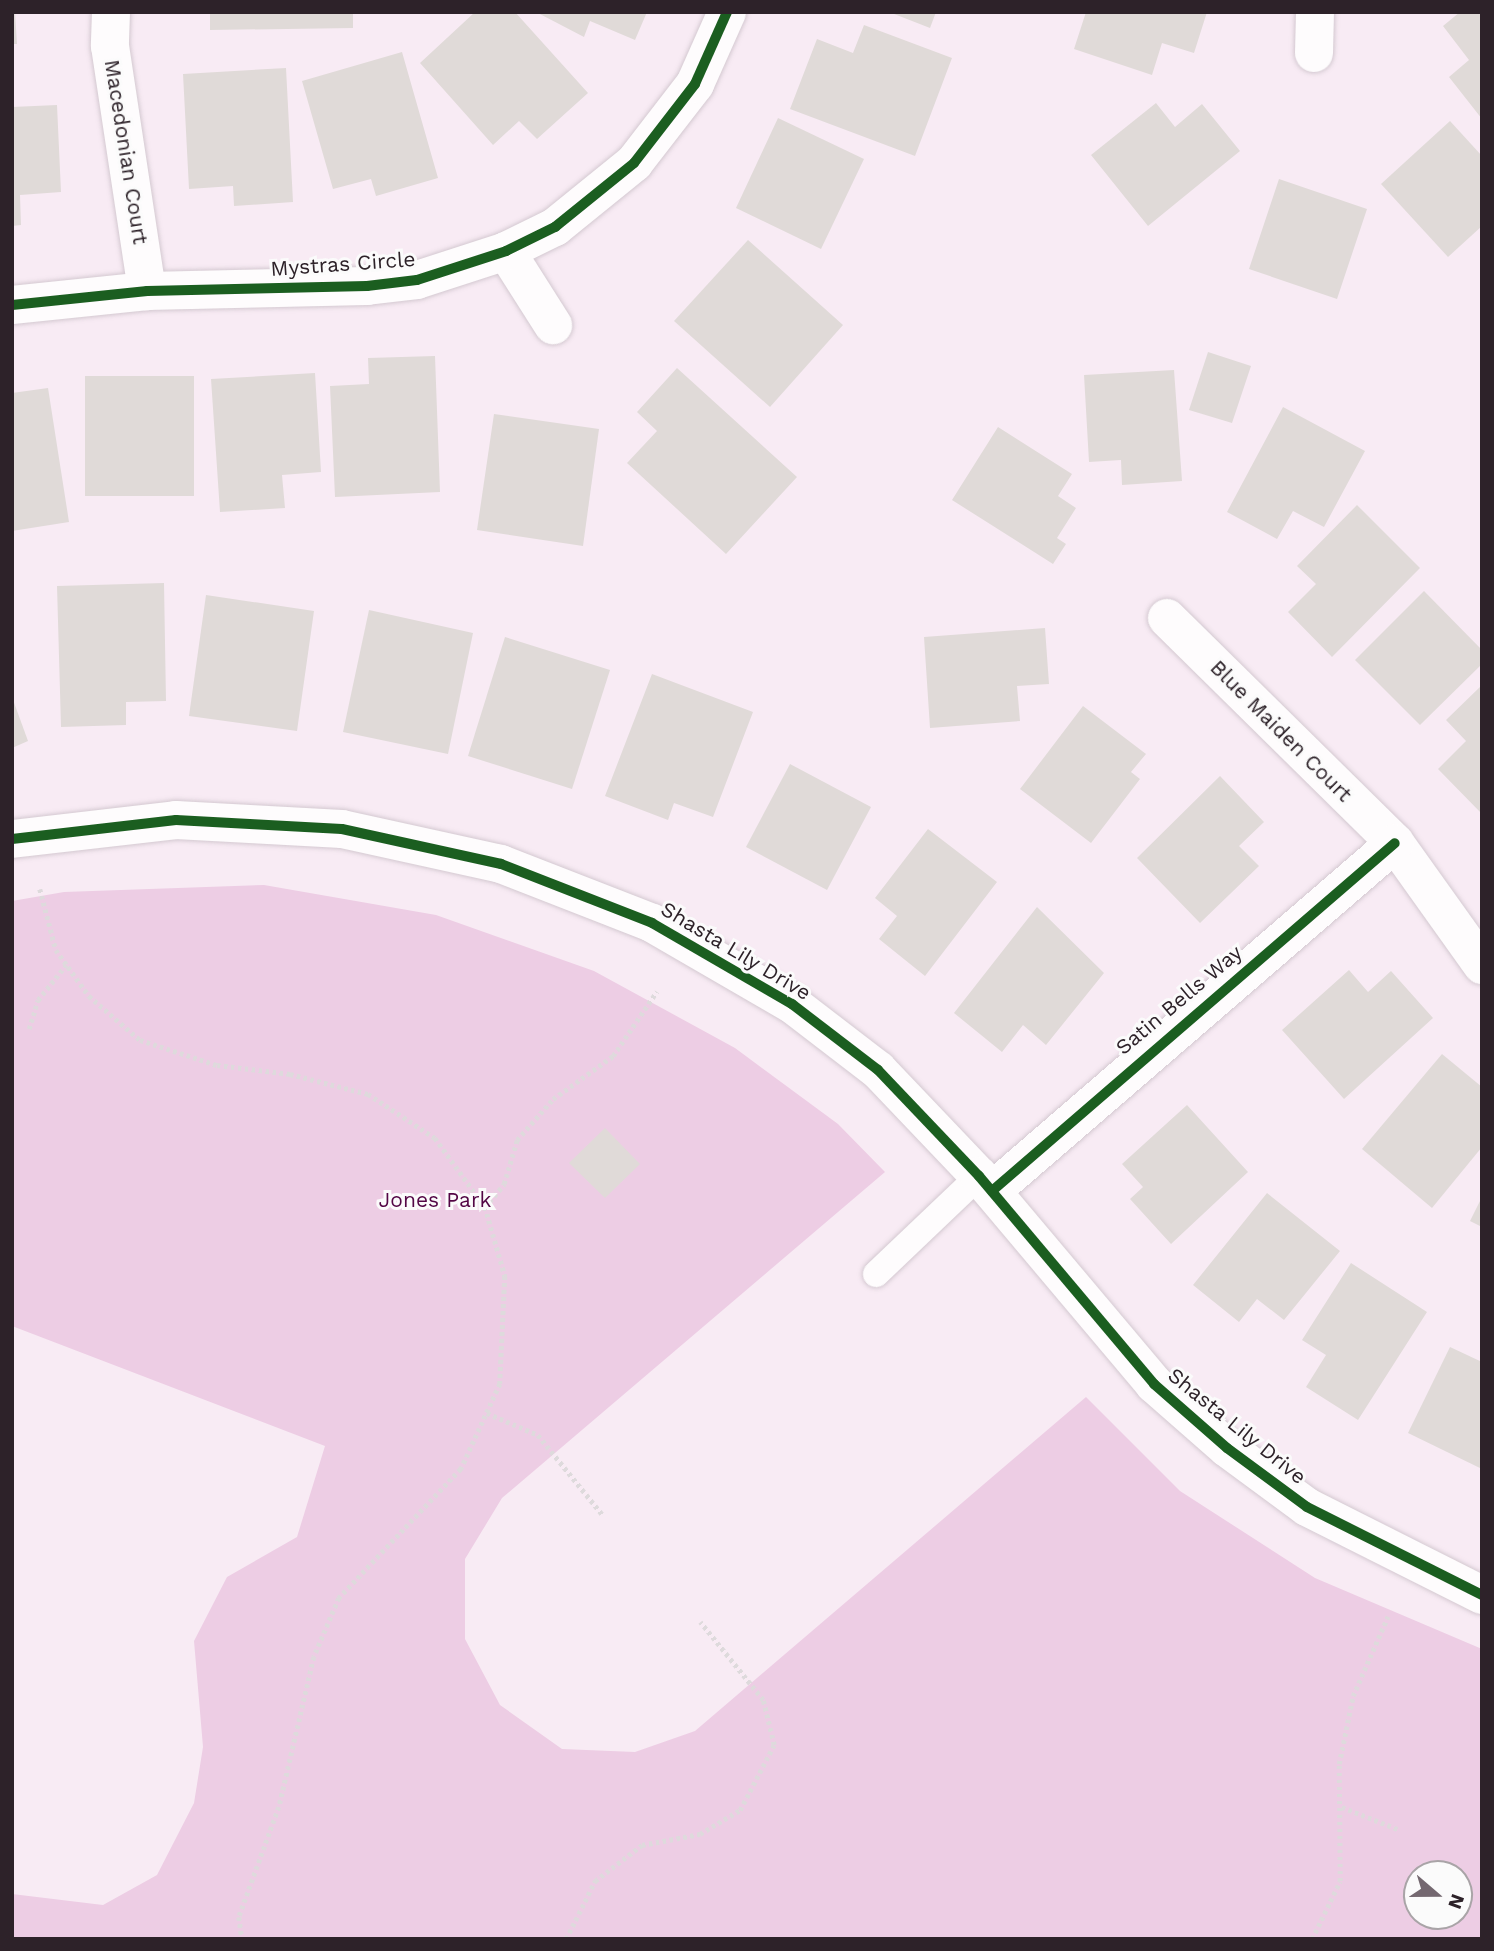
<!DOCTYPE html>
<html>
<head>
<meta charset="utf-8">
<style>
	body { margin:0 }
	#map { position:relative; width:1494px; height:1951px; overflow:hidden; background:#f8ebf4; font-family:"Work Sans",sans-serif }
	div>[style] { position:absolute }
	.green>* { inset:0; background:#edcde4 }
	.building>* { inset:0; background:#e0dad8 }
	.path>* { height:4.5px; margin-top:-2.25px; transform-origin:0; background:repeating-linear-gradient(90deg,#dedadc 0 3.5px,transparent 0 7px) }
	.roads { filter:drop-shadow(0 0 2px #d4c9d1) drop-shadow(0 0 2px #d4c9d1) }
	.service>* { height:26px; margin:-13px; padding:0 13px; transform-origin:13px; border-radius:13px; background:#fefcfd }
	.minor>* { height:38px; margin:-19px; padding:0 19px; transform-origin:19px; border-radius:19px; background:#fefcfd }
	.tertiary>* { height:38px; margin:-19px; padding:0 19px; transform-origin:19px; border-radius:19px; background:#fefcfd }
	.cycleway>* { height:10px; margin:-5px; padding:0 5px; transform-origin:5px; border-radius:5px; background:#1b5e20 }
	span { translate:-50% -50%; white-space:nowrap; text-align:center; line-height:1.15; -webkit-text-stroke:6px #fbfbfb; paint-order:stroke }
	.street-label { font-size:21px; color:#2d2229 }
	.park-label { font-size:21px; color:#530645 }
	.frame { position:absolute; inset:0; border:14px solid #2d2229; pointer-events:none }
	.north { position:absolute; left:1403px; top:1860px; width:70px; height:70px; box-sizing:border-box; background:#fbfbfb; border:2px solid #a9a4a7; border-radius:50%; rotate:110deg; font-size:19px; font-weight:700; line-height:28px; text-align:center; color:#2d2229 }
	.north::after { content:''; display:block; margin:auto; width:24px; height:32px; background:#746870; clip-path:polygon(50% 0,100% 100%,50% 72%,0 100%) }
</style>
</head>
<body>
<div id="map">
	<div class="green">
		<div style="clip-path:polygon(evenodd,264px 885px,436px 915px,594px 971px,735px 1048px,838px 1124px,885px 1172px,502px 1498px,465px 1559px,465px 1639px,500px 1705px,562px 1749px,635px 1752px,695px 1731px,1086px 1397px,1180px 1491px,1315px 1578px,1482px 1649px,1482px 1939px,12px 1939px,12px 1894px,103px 1905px,157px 1875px,194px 1803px,203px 1747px,194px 1641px,227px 1577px,297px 1537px,325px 1446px,12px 1326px,12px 901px,64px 892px,264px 885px,1417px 1874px,1459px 1874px,1459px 1916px,1417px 1916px,1417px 1874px)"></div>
	</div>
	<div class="building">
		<div style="clip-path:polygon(12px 12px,15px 12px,17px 44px,12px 44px)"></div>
		<div style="clip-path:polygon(210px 12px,353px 12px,353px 28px,210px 30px)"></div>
		<div style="clip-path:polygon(475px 12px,515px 12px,588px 93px,537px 139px,519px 121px,493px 145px,420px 63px)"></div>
		<div style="clip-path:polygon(536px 12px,647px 12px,635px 40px,590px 21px,584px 37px)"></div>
		<div style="clip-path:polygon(889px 12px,936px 12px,930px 28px)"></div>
		<div style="clip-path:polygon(1086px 12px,1207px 12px,1194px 53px,1162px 43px,1152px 75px,1074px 49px)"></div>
		<div style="clip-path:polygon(1460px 12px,1482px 12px,1482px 119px,1449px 77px,1469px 60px,1443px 26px)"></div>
		<div style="clip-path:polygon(864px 25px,952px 58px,915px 156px,790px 109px,817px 39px,853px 53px)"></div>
		<div style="clip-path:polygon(402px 52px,438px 178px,376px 196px,371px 179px,333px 189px,302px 81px)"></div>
		<div style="clip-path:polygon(286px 68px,293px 202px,234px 206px,233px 186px,189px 189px,183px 74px)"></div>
		<div style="clip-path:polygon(1156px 103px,1175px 127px,1202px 104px,1240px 151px,1148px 226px,1091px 155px)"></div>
		<div style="clip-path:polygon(57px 105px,61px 192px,20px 195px,21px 225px,12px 226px,12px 107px)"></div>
		<div style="clip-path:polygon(778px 118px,864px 159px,821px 249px,736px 208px)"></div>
		<div style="clip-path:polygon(1450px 121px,1482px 156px,1482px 226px,1448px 257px,1381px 184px)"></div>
		<div style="clip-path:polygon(1279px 179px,1367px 209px,1337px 299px,1249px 269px)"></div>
		<div style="clip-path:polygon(748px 240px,843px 325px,770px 407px,674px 321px)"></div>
		<div style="clip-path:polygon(1208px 352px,1251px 366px,1232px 423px,1189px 410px)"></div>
		<div style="clip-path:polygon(435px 356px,440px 492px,335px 497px,330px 386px,369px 384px,368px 358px)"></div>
		<div style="clip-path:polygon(677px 368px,797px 477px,726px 554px,627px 463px,657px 431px,637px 412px)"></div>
		<div style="clip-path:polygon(1174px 370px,1182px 481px,1122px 485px,1121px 460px,1089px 462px,1084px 375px)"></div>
		<div style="clip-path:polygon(315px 373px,321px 472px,282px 475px,285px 508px,220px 512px,211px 379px)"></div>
		<div style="clip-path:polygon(85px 376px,194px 376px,194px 496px,85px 496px)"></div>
		<div style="clip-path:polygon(48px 388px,69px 522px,12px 531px,12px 393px)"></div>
		<div style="clip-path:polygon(1283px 407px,1365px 451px,1324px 527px,1293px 511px,1277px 539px,1227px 512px)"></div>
		<div style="clip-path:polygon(494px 414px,599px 429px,583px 546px,477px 530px)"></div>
		<div style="clip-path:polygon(998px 427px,1072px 474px,1058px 496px,1076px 508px,1057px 538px,1066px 544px,1053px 564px,952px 500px)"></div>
		<div style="clip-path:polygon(1357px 505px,1420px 568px,1332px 657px,1288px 612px,1316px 584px,1297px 566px)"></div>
		<div style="clip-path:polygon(164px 583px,166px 701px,126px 702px,126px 725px,61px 727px,57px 586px)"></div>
		<div style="clip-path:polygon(1424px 591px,1482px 650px,1482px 664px,1420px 725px,1355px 660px)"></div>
		<div style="clip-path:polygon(206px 595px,314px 611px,297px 731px,189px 716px)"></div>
		<div style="clip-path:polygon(369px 610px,473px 633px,448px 754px,343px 732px)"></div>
		<div style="clip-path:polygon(1045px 628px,1049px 684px,1017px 686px,1020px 721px,930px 728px,924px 637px)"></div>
		<div style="clip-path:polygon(505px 637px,610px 670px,572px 789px,468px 756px)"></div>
		<div style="clip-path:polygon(652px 674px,753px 712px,713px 817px,674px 803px,668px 820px,605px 796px)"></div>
		<div style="clip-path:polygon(1482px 685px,1482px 814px,1438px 769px,1466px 741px,1446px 720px)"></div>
		<div style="clip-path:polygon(12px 697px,28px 741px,12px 748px)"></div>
		<div style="clip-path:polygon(1083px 706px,1146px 754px,1131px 772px,1140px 779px,1091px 843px,1020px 789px)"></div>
		<div style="clip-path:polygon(790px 764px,871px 807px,827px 890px,746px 847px)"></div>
		<div style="clip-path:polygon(1220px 776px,1264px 822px,1239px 846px,1259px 866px,1200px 923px,1137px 858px)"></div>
		<div style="clip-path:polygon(928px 829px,997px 882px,925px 976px,879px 939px,897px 916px,875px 898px)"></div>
		<div style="clip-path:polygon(1037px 907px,1104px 973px,1046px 1045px,1023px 1025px,1002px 1052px,954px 1013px)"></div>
		<div style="clip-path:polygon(1349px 970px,1368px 992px,1391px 971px,1433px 1018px,1344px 1099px,1282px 1030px)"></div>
		<div style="clip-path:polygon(1442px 1054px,1482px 1087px,1482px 1147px,1432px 1208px,1362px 1149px)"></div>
		<div style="clip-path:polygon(1187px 1105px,1248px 1172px,1171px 1244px,1130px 1199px,1143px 1187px,1122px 1164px)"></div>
		<div style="clip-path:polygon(605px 1128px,640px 1164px,605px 1198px,569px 1163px)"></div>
		<div style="clip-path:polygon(1267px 1193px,1340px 1251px,1284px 1320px,1257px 1299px,1239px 1322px,1193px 1285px)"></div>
		<div style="clip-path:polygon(1482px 1197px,1482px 1227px,1470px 1221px)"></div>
		<div style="clip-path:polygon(1351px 1263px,1427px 1312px,1358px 1420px,1306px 1387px,1326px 1355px,1302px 1340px)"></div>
		<div style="clip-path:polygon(1450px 1347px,1482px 1362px,1482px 1469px,1408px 1433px)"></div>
	</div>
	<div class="path">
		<div style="left:40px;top:889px;width:63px;rotate:75.3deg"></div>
		<div style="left:56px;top:950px;width:57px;rotate:54.3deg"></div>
		<div style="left:89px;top:996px;width:67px;rotate:40.8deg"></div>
		<div style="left:140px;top:1040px;width:81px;rotate:18deg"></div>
		<div style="left:217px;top:1065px;width:74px;rotate:7deg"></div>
		<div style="left:290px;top:1074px;width:81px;rotate:14.4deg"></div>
		<div style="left:368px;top:1094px;width:80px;rotate:33.3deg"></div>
		<div style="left:435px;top:1138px;width:85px;rotate:54.1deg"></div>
		<div style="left:485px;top:1207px;width:72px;rotate:73.8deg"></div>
		<div style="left:505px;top:1276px;width:108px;rotate:92.7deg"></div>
		<div style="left:500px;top:1384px;width:94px;rotate:114.6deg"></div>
		<div style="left:461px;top:1469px;width:178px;rotate:133.4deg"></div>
		<div style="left:339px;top:1598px;width:64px;rotate:113deg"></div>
		<div style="left:314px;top:1657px;width:154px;rotate:103.1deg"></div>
		<div style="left:279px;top:1807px;width:117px;rotate:110deg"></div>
		<div style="left:239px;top:1917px;width:22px;rotate:82deg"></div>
		<div style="left:29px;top:1029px;width:30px;rotate:-73deg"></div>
		<div style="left:38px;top:1000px;width:45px;rotate:-51.3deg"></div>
		<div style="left:485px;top:1207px;width:30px;rotate:-50deg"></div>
		<div style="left:504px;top:1184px;width:46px;rotate:-73.5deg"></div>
		<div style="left:517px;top:1140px;width:55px;rotate:-48.7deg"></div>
		<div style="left:553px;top:1099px;width:74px;rotate:-35.6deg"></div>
		<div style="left:613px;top:1056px;width:78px;rotate:-55.9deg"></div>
		<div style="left:487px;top:1413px;width:56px;rotate:23.3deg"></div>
		<div style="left:538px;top:1435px;width:102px;rotate:51deg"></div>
		<div style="left:1342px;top:1807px;width:62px;rotate:21.6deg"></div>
		<div style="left:566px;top:1939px;width:65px;rotate:-63.4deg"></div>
		<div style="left:595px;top:1881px;width:59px;rotate:-37.5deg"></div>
		<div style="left:642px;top:1845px;width:59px;rotate:-10.7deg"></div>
		<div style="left:700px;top:1834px;width:47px;rotate:-31deg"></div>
		<div style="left:740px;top:1810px;width:73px;rotate:-62.4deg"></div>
		<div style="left:774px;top:1745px;width:46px;rotate:-103.7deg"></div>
		<div style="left:763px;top:1700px;width:100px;rotate:-128.9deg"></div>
		<div style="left:1312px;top:1939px;width:64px;rotate:-64.2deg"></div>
		<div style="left:1340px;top:1881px;width:117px;rotate:-90.5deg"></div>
		<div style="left:1339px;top:1764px;width:69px;rotate:-78.4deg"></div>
		<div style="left:1353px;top:1696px;width:87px;rotate:-66.4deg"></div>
	</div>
	<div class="roads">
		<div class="service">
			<div style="left:876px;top:1274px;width:142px;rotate:-43.6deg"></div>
		</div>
		<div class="minor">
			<div style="left:111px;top:12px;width:34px;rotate:92deg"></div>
			<div style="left:110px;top:46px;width:248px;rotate:81.4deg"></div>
			<div style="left:1314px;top:53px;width:41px;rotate:-88.6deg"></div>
			<div style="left:506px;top:251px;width:88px;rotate:57.6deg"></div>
			<div style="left:12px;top:305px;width:136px;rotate:-5.9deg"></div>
			<div style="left:147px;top:291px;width:220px;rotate:-1.3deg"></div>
			<div style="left:367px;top:286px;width:50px;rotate:-6.8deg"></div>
			<div style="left:417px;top:280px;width:94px;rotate:-18deg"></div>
			<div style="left:506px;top:251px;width:55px;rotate:-26.1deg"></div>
			<div style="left:555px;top:227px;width:102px;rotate:-39deg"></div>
			<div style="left:634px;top:163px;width:100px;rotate:-52.3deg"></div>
			<div style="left:695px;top:84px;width:79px;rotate:-66deg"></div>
			<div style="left:1167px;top:618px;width:320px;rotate:44.6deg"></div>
			<div style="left:1395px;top:843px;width:150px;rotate:54.5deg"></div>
			<div style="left:992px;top:1191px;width:532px;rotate:-40.81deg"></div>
		</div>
		<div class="tertiary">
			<div style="left:12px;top:839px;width:165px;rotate:-6.6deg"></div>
			<div style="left:176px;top:820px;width:166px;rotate:3.1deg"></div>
			<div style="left:342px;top:829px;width:163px;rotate:12.4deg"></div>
			<div style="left:501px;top:864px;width:162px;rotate:21.3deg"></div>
			<div style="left:652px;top:923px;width:162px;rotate:30.1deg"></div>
			<div style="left:792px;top:1004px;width:108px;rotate:37.5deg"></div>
			<div style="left:878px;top:1070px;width:146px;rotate:46.4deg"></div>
			<div style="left:979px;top:1176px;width:272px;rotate:49.9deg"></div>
			<div style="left:1154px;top:1384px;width:97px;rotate:41.2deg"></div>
			<div style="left:1227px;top:1448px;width:99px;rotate:36.4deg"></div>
			<div style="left:1307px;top:1507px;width:196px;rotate:26.7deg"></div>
		</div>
	</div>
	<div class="cycleway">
		<div style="left:12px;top:305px;width:136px;rotate:-5.9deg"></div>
		<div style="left:147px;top:291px;width:220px;rotate:-1.3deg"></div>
		<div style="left:367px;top:286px;width:50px;rotate:-6.8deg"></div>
		<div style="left:417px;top:280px;width:94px;rotate:-18deg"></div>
		<div style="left:506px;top:251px;width:55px;rotate:-26.1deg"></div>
		<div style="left:555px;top:227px;width:102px;rotate:-39deg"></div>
		<div style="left:634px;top:163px;width:100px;rotate:-52.3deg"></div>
		<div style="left:695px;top:84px;width:79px;rotate:-66deg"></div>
		<div style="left:12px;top:839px;width:165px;rotate:-6.6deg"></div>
		<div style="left:176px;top:820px;width:166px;rotate:3.1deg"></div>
		<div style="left:342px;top:829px;width:163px;rotate:12.4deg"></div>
		<div style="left:501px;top:864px;width:162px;rotate:21.3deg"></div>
		<div style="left:652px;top:923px;width:162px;rotate:30.1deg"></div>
		<div style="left:792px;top:1004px;width:108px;rotate:37.5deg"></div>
		<div style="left:878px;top:1070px;width:146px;rotate:46.4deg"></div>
		<div style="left:979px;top:1176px;width:272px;rotate:49.9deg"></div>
		<div style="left:1154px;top:1384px;width:97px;rotate:41.2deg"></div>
		<div style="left:1227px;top:1448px;width:99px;rotate:36.4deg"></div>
		<div style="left:1307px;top:1507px;width:196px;rotate:26.7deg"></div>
		<div style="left:992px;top:1191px;width:532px;rotate:-40.81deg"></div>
	</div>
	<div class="street-label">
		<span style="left:126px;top:152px;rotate:81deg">Macedonian Court</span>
		<span style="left:343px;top:264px;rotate:-4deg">Mystras Circle</span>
		<span style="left:1281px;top:731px;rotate:45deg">Blue Maiden Court</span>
		<span style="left:736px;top:951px;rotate:31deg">Shasta Lily Drive</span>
		<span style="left:1179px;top:1000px;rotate:-40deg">Satin Bells Way</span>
		<span style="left:1237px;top:1426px;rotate:39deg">Shasta Lily Drive</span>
	</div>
	<div class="park-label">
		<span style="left:435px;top:1200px">Jones Park</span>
	</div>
	<div class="frame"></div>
	<div class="north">N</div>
</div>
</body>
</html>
